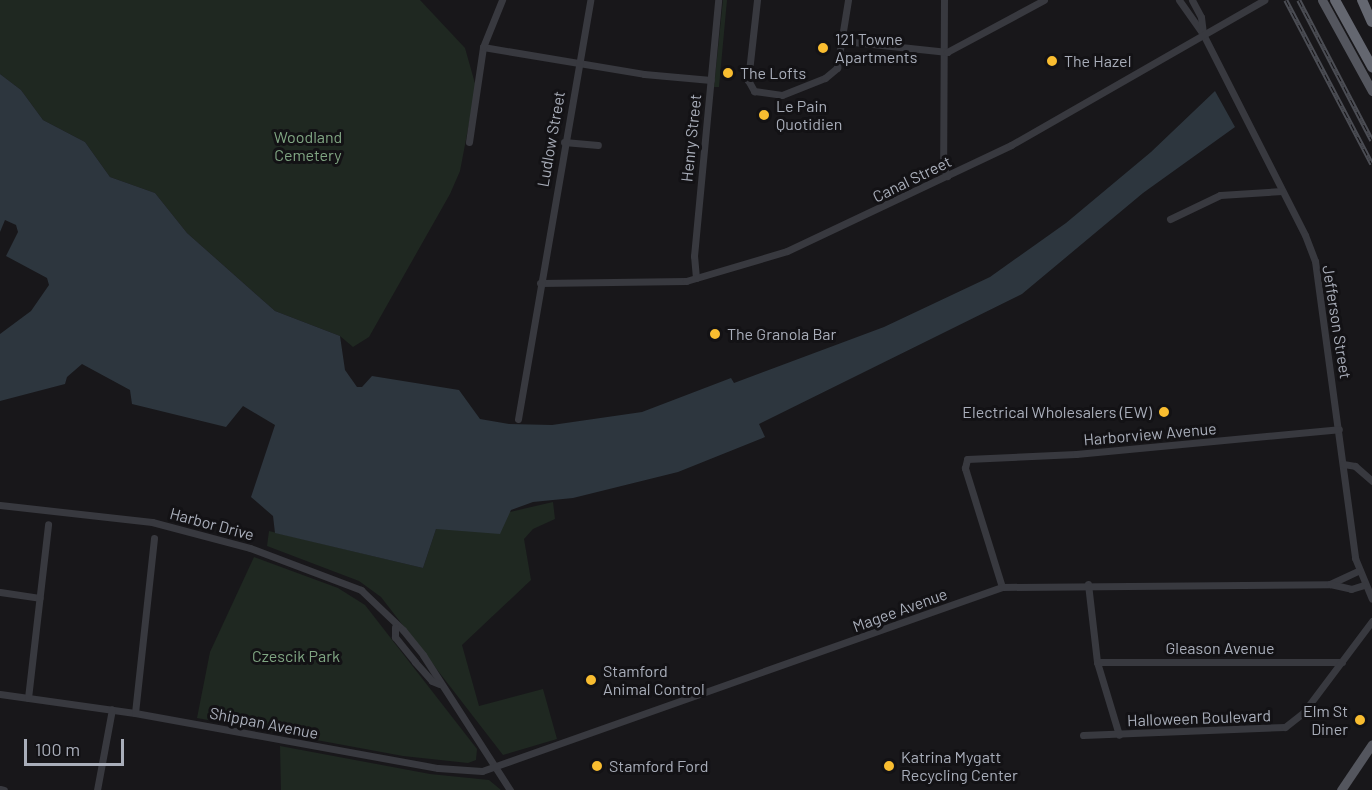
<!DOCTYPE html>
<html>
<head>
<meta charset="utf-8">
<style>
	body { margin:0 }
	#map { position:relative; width:1372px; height:790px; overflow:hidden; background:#18171a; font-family:Barlow,sans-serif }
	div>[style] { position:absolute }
	.green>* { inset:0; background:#1f2821 }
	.water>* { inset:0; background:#2d363e }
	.minor>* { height:7px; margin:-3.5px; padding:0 3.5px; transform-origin:3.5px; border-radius:3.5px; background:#38393f }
	.major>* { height:9px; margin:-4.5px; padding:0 4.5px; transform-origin:4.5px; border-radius:4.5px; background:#54565e }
	.highway>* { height:10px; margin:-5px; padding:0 5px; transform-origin:5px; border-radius:5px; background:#646770 }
	.rail>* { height:4.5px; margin-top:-2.25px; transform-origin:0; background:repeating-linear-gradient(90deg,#131215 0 7px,#4b4d54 0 14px); box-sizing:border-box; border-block:2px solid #4b4d54 }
	.dots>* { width:16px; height:16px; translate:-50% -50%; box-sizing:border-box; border:3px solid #131215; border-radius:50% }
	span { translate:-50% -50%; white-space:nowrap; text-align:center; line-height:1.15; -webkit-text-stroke:6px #131215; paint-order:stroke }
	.poi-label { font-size:16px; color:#a9aeba }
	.left { translate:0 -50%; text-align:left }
	.right { translate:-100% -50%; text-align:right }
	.park-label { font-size:16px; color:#80a683 }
	.street-label { font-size:16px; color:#a9aeba }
	.scale { position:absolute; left:24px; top:739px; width:100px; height:27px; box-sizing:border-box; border:3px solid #a9aeba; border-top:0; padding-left:8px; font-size:18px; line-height:21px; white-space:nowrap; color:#a9aeba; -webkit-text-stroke:4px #131215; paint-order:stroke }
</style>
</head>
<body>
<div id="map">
	<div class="green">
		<div style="clip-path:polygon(0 0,420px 0,465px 48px,476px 87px,460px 171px,450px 194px,369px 337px,353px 347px,340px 336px,275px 311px,187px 233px,155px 193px,110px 177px,85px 142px,43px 120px,21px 90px,0 74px)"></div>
		<div style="clip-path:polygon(723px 0,727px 0,719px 87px,714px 87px)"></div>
		<div style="clip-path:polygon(553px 502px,555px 519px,533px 529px,524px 539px,531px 580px,462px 645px,479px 706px,543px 689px,557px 739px,503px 755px,381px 597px,359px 581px,267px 546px,269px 531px,423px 568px,436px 529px)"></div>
		<div style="clip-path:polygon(254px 557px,338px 588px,365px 605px,477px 749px,476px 760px,468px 763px,403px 756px,197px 718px,210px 652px)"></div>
		<div style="clip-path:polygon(280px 746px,430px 774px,489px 780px,501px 790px,281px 790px)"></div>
	</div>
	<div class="water">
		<div style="clip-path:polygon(0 74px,21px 90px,43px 120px,85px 142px,110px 177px,155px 193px,187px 233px,275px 311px,340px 336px,345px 370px,357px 387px,362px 387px,372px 376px,459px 390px,480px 419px,509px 424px,552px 425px,642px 412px,731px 378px,734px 383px,884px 327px,990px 277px,1066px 223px,1151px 152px,1215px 91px,1235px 127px,1143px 193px,1022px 294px,759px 424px,765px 437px,678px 472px,573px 498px,533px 502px,511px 510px,500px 534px,436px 529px,423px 568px,275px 533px,273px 516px,251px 497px,275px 425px,243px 406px,226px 427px,132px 404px,130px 390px,82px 364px,67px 377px,65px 384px,0 401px,0 334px,31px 311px,49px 285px,47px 278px,6px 256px,18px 232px,16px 225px,5px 220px,0 232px)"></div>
	</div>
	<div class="minor">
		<div style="left:757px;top:0;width:81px;rotate:96.4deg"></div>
		<div style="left:748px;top:80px;width:13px;rotate:61deg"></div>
		<div style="left:754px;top:91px;width:28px;rotate:8deg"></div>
		<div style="left:782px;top:95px;width:46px;rotate:-21.6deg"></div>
		<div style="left:825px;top:78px;width:16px;rotate:-40deg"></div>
		<div style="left:837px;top:68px;width:69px;rotate:-80.8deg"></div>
		<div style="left:944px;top:0;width:166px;rotate:90.3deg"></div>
		<div style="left:943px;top:166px;width:11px;rotate:68deg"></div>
		<div style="left:1179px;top:0;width:42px;rotate:54.8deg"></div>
		<div style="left:1203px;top:34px;width:225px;rotate:63.1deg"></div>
		<div style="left:1305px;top:235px;width:28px;rotate:69deg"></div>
		<div style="left:1315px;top:261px;width:300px;rotate:82.3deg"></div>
		<div style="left:1355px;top:558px;width:44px;rotate:67.5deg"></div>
		<div style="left:1192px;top:0;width:19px;rotate:62deg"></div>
		<div style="left:1201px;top:17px;width:17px;rotate:83deg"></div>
		<div style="left:844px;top:41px;width:104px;rotate:6.1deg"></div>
		<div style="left:947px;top:52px;width:110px;rotate:-28.2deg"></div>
		<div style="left:483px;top:47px;width:163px;rotate:9.5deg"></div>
		<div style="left:644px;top:74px;width:67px;rotate:5.1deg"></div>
		<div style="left:469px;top:142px;width:96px;rotate:-81.6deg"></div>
		<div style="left:483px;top:47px;width:51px;rotate:-68deg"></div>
		<div style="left:564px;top:142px;width:34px;rotate:5deg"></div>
		<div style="left:1170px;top:219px;width:55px;rotate:-25.6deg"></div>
		<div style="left:1220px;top:195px;width:62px;rotate:-3.7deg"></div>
		<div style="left:696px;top:278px;width:22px;rotate:-95deg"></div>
		<div style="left:694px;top:256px;width:257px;rotate:-84.6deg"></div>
		<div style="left:540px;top:283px;width:146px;rotate:-0.8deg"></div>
		<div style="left:686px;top:281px;width:105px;rotate:-16.5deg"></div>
		<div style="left:787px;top:251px;width:248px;rotate:-25.3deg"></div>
		<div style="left:1011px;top:145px;width:292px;rotate:-29.8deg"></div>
		<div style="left:518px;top:419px;width:425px;rotate:-80.2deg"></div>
		<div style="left:1343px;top:464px;width:12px;rotate:9deg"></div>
		<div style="left:1355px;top:466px;width:23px;rotate:41deg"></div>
		<div style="left:0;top:505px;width:153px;rotate:6.4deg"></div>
		<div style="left:152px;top:522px;width:101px;rotate:14.9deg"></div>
		<div style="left:250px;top:548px;width:119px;rotate:20.7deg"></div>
		<div style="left:361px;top:590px;width:58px;rotate:43.6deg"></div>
		<div style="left:403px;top:630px;width:32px;rotate:51deg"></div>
		<div style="left:423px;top:655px;width:161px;rotate:57.2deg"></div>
		<div style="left:1088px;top:584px;width:79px;rotate:83.4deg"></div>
		<div style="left:1097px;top:662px;width:76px;rotate:73.2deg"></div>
		<div style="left:1330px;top:584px;width:31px;rotate:-25deg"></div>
		<div style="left:1002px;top:587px;width:125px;rotate:-107.3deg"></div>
		<div style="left:965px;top:468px;width:9px;rotate:-77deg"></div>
		<div style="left:967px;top:459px;width:109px;rotate:-2.6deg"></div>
		<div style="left:1076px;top:454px;width:264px;rotate:-5.4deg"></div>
		<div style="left:0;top:592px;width:40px;rotate:8.5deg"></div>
		<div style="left:395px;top:627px;width:10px;rotate:90deg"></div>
		<div style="left:395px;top:637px;width:32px;rotate:51deg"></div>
		<div style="left:415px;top:662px;width:25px;rotate:48deg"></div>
		<div style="left:432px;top:681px;width:8px;rotate:23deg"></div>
		<div style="left:1097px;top:662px;width:245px"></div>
		<div style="left:0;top:694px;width:136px;rotate:8deg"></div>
		<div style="left:135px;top:713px;width:308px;rotate:10.3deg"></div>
		<div style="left:438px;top:768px;width:44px;rotate:3.9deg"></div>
		<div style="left:482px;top:771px;width:552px;rotate:-19.49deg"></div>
		<div style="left:1002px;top:587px;width:328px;rotate:-0.5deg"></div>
		<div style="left:1330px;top:584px;width:22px;rotate:13deg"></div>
		<div style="left:1351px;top:589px;width:14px;rotate:-17deg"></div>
		<div style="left:28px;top:698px;width:175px;rotate:-83.4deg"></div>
		<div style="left:135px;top:713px;width:176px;rotate:-83.8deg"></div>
		<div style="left:1083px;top:735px;width:202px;rotate:-2.3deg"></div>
		<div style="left:1285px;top:727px;width:23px;rotate:-38deg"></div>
		<div style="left:1303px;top:713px;width:115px;rotate:-53.1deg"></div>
		<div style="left:0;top:789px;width:4px;rotate:14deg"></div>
		<div style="left:97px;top:790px;width:82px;rotate:-79.5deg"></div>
	</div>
	<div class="major">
		<div style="left:1322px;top:0;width:104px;rotate:61.2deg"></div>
		<div style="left:1341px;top:790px;width:55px;rotate:-56deg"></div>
	</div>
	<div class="highway">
		<div style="left:1335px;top:0;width:77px;rotate:61.1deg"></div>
		<div style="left:1362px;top:0;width:24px;rotate:66deg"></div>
	</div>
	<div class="rail">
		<div style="left:1286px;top:0;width:185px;rotate:62.3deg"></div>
		<div style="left:1299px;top:0;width:158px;rotate:62.5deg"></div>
	</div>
	<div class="dots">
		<div style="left:823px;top:48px;background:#f9bd30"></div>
		<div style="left:1052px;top:61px;background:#f9bd30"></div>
		<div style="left:728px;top:73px;background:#f9bd30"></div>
		<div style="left:764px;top:115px;background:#f9bd30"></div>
		<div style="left:715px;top:334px;background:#f9bd30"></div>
		<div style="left:1164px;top:412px;background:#f9bd30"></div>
		<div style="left:591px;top:680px;background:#f9bd30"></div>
		<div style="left:1360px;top:720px;background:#f9bd30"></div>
		<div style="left:597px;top:766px;background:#f9bd30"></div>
		<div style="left:889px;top:766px;background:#f9bd30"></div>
	</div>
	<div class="poi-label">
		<span class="left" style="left:835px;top:48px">121 Towne<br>Apartments</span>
		<span class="left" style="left:1064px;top:61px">The Hazel</span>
		<span class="left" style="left:740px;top:73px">The Lofts</span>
		<span class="left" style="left:776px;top:115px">Le Pain<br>Quotidien</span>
		<span class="left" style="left:727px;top:334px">The Granola Bar</span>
		<span class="right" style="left:1152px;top:412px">Electrical Wholesalers (EW)</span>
		<span class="left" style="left:603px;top:680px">Stamford<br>Animal Control</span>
		<span class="right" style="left:1348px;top:720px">Elm St<br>Diner</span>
		<span class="left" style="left:901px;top:766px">Katrina Mygatt<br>Recycling Center</span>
		<span class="left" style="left:609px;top:766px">Stamford Ford</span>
	</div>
	<div class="park-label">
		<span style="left:308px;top:146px">Woodland<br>Cemetery</span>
		<span style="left:296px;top:656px">Czescik Park</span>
	</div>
	<div class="street-label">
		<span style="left:691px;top:138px;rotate:-84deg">Henry Street</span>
		<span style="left:551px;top:139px;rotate:-80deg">Ludlow Street</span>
		<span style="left:912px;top:179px;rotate:-26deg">Canal Street</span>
		<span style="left:1337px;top:322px;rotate:81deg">Jefferson Street</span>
		<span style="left:1150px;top:434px;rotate:-5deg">Harborview Avenue</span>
		<span style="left:212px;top:524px;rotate:15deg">Harbor Drive</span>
		<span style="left:900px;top:610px;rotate:-20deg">Magee Avenue</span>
		<span style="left:1220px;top:648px">Gleason Avenue</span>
		<span style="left:1199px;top:718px;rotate:-2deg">Halloween Boulevard</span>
		<span style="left:264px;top:723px;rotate:11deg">Shippan Avenue</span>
	</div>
	<div class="scale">100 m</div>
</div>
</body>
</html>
